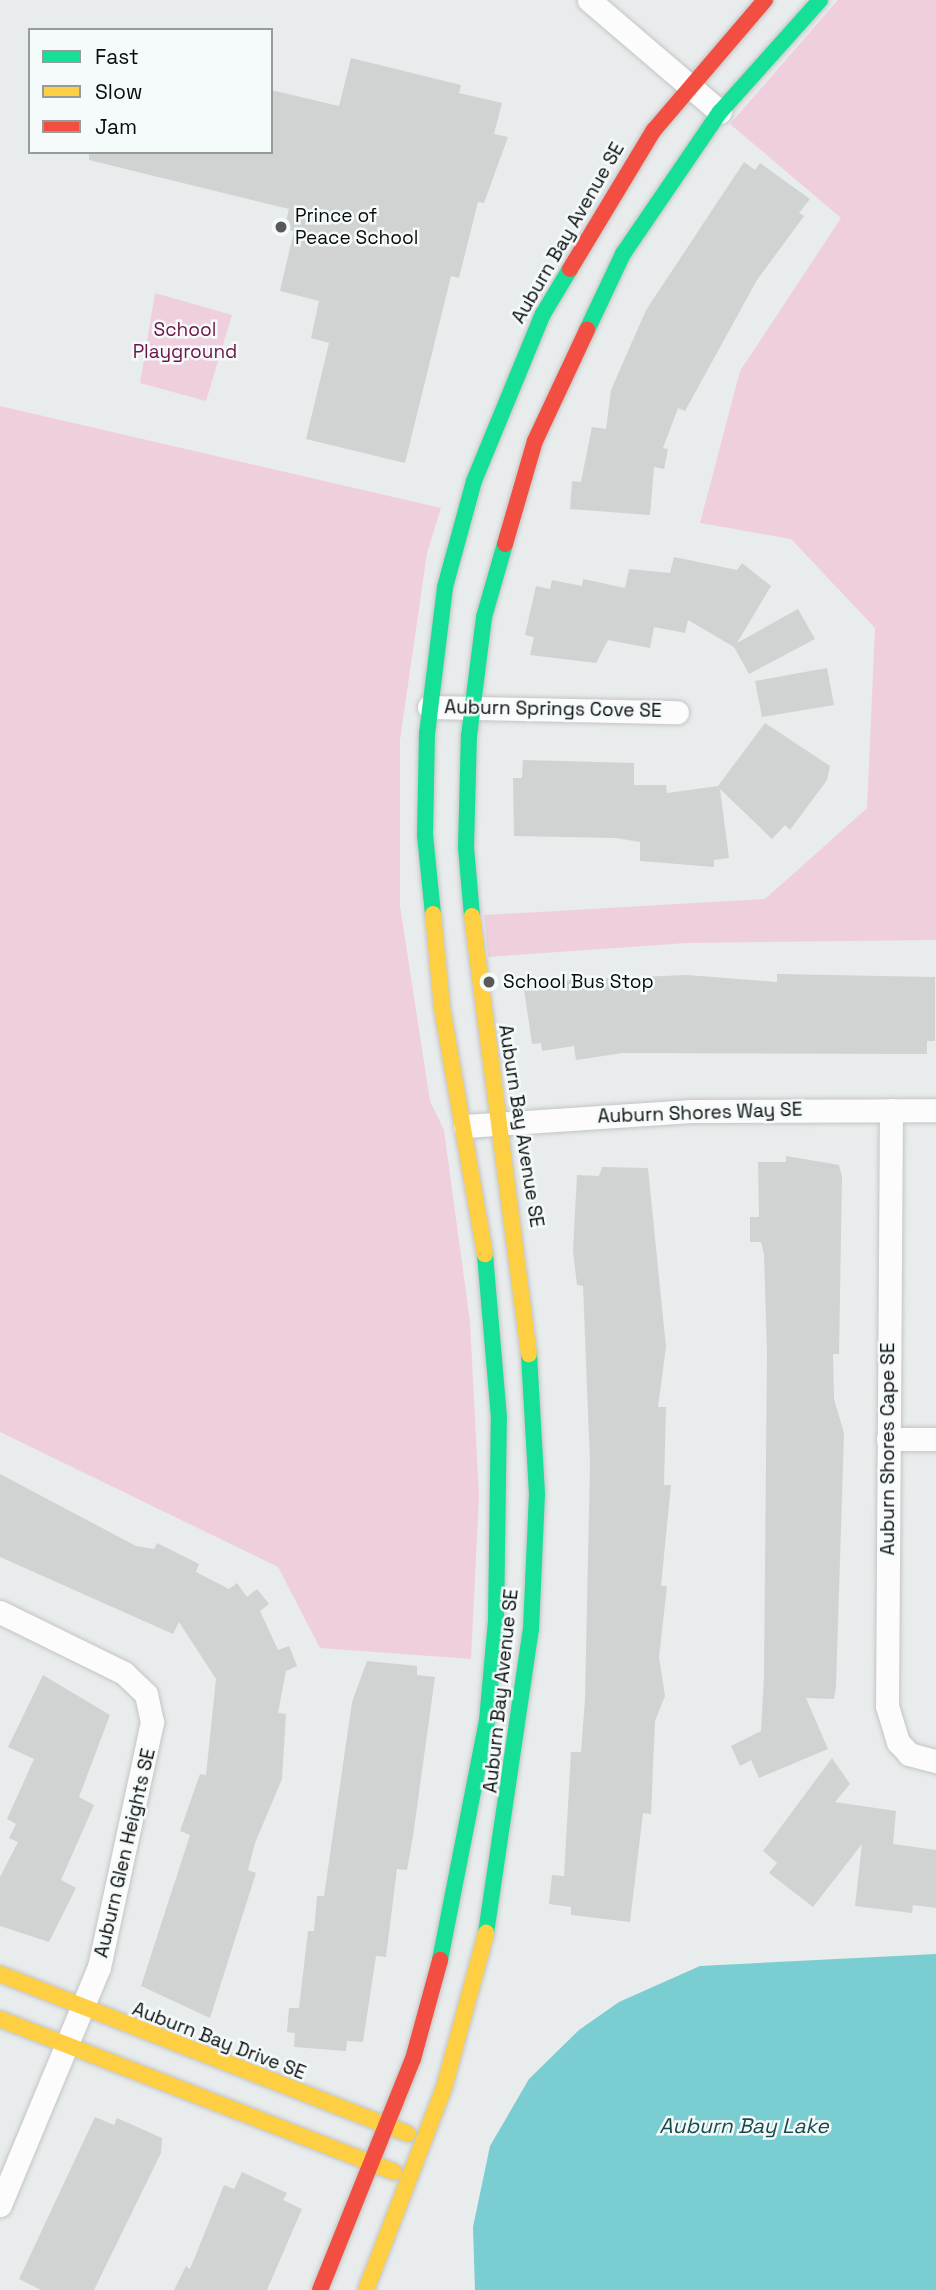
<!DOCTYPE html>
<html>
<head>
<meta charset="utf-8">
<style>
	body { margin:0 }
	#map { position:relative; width:936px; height:2290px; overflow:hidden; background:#e9ecec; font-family:"Space Grotesk",sans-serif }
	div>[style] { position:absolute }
	.green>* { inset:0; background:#efcfdd }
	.water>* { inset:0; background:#7acdd0 }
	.building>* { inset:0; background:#d1d3d3 }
	.roads { filter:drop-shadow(0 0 2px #c3c5c5) drop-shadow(0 0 2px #c3c5c5) }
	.street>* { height:23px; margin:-11.5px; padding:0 11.5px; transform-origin:11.5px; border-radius:11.5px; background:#fcfcfc }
	.fast>* { height:16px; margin:-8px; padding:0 8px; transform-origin:8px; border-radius:8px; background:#16e098 }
	.slow>* { height:16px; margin:-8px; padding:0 8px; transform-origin:8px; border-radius:8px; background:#ffcf43 }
	.jam>* { height:16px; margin:-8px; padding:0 8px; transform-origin:8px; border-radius:8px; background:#f24e42 }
	.dots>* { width:19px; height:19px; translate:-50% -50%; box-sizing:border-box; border:4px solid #f5fafa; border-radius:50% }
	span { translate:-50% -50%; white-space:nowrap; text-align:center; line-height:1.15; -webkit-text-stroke:5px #f5fafa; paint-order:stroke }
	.poi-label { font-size:19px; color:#0a0c0c }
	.left { translate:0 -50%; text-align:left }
	.street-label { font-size:19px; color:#0a0c0c }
	.park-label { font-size:19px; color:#6f1246 }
	.water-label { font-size:21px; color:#174b4c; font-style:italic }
	.legend { position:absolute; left:28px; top:28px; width:245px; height:126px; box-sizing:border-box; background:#f5fafa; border:2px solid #979b9b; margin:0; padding:9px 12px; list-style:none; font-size:21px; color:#0a0c0c }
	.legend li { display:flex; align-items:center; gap:14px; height:35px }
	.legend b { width:35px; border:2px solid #979b9b }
</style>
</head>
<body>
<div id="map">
	<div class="green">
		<div style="clip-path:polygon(838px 0,936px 0,936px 940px,687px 943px,488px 957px,484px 915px,765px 899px,867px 808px,875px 628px,791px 539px,700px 523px,740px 371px,841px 218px,730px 124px)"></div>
		<div style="clip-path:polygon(155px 293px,232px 315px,206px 401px,140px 383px)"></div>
		<div style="clip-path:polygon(0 406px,441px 508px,427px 553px,400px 740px,400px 906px,430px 1101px,444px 1130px,470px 1322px,479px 1496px,471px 1659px,320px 1648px,278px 1567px,0 1432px)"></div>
	</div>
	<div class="water">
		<div style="clip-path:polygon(936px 1954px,936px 2290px,475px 2290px,473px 2227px,490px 2146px,529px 2079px,579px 2030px,619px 2002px,700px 1966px)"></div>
	</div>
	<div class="building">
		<div style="clip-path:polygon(351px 58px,461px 85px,459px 93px,502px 103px,494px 134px,508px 137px,484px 203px,478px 202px,459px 278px,451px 276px,405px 463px,306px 439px,329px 343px,311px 338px,319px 301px,280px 291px,294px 231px,284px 229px,289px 209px,89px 160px,89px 152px,271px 152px,271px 90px,339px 106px)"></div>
		<div style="clip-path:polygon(744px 162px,755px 170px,760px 163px,810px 199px,799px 213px,804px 216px,757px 280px,685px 411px,678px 408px,663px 448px,668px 449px,664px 469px,654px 467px,650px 515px,570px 509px,572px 481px,581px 482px,592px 427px,606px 429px,611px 390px,646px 310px)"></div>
		<div style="clip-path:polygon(674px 557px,737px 570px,742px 563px,771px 586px,737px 643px,798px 609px,815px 639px,749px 674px,734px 647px,688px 620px,685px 633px,654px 627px,650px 648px,608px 640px,596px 663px,530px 655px,534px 637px,525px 635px,536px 586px,550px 589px,552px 580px,582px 586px,583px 579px,625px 588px,629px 569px,670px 573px)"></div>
		<div style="clip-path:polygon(827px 668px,834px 705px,762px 717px,755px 681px)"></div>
		<div style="clip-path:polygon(765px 723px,830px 766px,827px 780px,790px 830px,785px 825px,772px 839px,720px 789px,729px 858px,714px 860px,714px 867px,640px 861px,640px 842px,616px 838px,514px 836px,513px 778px,522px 778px,523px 760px,634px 763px,634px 785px,666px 785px,667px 793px,718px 786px)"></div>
		<div style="clip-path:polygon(777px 974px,935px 977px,935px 1041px,927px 1041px,927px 1054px,623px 1053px,576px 1060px,574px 1046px,542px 1051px,541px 1043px,532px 1044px,523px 982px,687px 975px,777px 982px)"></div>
		<div style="clip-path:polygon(786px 1156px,839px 1165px,842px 1177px,839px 1354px,833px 1354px,834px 1399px,844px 1433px,836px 1687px,834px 1699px,806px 1698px,828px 1749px,759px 1778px,751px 1760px,740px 1766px,731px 1746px,761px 1731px,764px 1677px,767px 1352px,764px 1254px,761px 1242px,750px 1242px,750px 1217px,759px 1217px,758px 1162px,786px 1162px)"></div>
		<div style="clip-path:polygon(602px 1167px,648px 1168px,666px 1347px,658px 1407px,666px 1407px,664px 1485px,671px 1485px,661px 1586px,667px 1586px,659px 1657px,665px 1696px,655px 1721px,651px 1814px,643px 1813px,630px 1922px,571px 1915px,571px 1907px,549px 1904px,552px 1875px,564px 1876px,571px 1752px,581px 1752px,585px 1699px,590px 1463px,583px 1286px,577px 1285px,573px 1251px,577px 1175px,599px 1176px)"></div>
		<div style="clip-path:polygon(0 1474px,136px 1546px,154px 1549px,157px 1543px,199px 1564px,196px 1572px,229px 1589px,237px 1583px,247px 1597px,257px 1589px,269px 1604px,260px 1611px,278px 1650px,289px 1646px,297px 1666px,286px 1671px,278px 1713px,286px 1714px,282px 1779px,255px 1843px,248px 1870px,256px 1873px,210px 2018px,141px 1986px,190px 1835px,180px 1831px,200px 1774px,206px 1775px,216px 1679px,179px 1622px,173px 1634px,0 1557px)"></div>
		<div style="clip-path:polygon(367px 1661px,417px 1666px,417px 1675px,435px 1677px,413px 1836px,407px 1870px,397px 1869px,386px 1957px,376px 1956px,363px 2042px,347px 2041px,346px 2051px,294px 2047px,295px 2033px,287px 2032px,289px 2008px,299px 2008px,308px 1931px,314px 1931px,317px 1896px,324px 1896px,352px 1702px)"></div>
		<div style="clip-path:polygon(43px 1675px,110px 1715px,79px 1797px,94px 1805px,61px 1880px,76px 1888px,49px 1942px,0 1926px,0 1877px,18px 1842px,9px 1838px,16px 1824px,7px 1819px,34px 1759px,8px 1747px)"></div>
		<div style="clip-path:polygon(832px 1758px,850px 1784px,835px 1802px,896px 1811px,893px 1844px,936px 1850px,936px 1908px,913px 1905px,912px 1913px,855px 1906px,862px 1844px,813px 1907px,769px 1873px,777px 1863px,763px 1851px)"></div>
		<div style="clip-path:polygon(95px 2117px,114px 2125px,117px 2118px,162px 2138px,161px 2153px,94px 2290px,41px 2290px,19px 2279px)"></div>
		<div style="clip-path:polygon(242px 2172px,287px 2193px,283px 2200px,302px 2209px,267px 2290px,174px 2290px,186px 2266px,190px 2269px,224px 2185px,234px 2189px)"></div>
	</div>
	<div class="roads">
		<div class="street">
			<div style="left:589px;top:0;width:172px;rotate:40.5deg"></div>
			<div style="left:429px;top:707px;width:248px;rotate:1.2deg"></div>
			<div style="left:891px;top:1110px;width:596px;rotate:90.38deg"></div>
			<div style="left:887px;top:1706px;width:38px;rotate:73deg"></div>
			<div style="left:898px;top:1742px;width:16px;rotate:47deg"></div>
			<div style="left:909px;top:1754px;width:28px;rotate:15deg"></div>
			<div style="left:465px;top:1126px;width:227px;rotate:-3.8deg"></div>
			<div style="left:692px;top:1111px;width:244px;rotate:-0.2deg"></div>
			<div style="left:888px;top:1439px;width:48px"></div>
			<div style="left:0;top:1612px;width:138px;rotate:26.2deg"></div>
			<div style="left:124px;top:1673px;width:30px;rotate:44deg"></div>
			<div style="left:146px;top:1694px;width:29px;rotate:78deg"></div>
			<div style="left:152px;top:1722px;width:251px;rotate:102.2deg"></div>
			<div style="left:99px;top:1967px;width:258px;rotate:112.6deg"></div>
		</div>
		<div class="fast">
			<div style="left:587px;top:330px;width:84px;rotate:-64.7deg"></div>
			<div style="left:623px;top:254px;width:172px;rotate:-55.7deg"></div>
			<div style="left:720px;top:112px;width:150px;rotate:-48.2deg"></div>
			<div style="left:433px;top:914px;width:79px;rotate:-95.8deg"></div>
			<div style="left:425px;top:835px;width:101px;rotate:-88.9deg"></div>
			<div style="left:427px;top:734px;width:148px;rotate:-83deg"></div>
			<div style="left:445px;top:587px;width:110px;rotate:-74.7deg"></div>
			<div style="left:474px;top:481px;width:181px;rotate:-67.6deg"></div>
			<div style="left:543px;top:314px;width:52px;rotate:-59deg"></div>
			<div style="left:472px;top:916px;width:69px;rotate:-95deg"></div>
			<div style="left:466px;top:847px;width:111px;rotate:-88.5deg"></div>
			<div style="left:469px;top:736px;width:120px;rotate:-82.8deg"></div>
			<div style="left:484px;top:617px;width:76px;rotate:-74deg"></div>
			<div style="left:486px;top:1933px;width:306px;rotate:-81.6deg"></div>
			<div style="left:531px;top:1630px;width:136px;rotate:-87.5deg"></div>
			<div style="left:537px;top:1494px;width:140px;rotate:-93.3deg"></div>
			<div style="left:440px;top:1960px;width:244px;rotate:-78.9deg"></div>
			<div style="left:487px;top:1721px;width:100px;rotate:-84.9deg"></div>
			<div style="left:496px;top:1621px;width:203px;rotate:-89.2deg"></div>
			<div style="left:499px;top:1418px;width:165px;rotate:-94.9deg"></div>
		</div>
		<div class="slow">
			<div style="left:433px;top:914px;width:94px;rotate:84.5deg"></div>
			<div style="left:442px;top:1008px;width:250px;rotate:80.1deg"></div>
			<div style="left:472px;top:916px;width:442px;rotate:82.6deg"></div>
			<div style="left:0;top:1974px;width:438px;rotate:21.4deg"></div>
			<div style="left:0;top:2019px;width:423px;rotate:21.2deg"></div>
			<div style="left:366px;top:2290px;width:217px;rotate:-68.9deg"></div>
			<div style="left:444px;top:2088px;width:161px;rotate:-74.8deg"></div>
		</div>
		<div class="jam">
			<div style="left:570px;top:269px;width:162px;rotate:-58.9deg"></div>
			<div style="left:654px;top:130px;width:171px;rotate:-49.5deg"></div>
			<div style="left:505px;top:544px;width:107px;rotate:-73.8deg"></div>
			<div style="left:535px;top:441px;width:123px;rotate:-64.9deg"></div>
			<div style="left:320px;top:2290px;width:249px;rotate:-68.1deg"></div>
			<div style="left:413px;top:2059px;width:103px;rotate:-74.7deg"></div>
		</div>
	</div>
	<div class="dots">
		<div style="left:281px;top:227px;background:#585a5a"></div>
		<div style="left:489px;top:982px;background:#585a5a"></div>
	</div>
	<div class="poi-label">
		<span class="left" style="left:295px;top:227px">Prince of<br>Peace School</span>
		<span class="left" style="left:503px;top:982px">School Bus Stop</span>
	</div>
	<div class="street-label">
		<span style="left:568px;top:233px;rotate:-60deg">Auburn Bay Avenue SE</span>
		<span style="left:553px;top:709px;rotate:1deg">Auburn Springs Cove SE</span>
		<span style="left:700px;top:1113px;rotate:-2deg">Auburn Shores Way SE</span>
		<span style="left:521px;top:1126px;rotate:81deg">Auburn Bay Avenue SE</span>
		<span style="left:888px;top:1449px;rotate:-90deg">Auburn Shores Cape SE</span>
		<span style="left:501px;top:1691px;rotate:-84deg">Auburn Bay Avenue SE</span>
		<span style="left:125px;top:1853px;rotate:-77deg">Auburn Glen Heights SE</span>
		<span style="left:219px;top:2041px;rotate:21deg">Auburn Bay Drive SE</span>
	</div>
	<div class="park-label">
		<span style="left:185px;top:341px">School<br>Playground</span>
	</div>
	<div class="water-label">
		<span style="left:744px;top:2126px">Auburn Bay Lake</span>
	</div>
	<ul class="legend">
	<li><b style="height:9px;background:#16e098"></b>Fast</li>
	<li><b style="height:9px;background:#ffcf43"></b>Slow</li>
	<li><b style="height:9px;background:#f24e42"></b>Jam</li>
	</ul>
</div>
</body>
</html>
